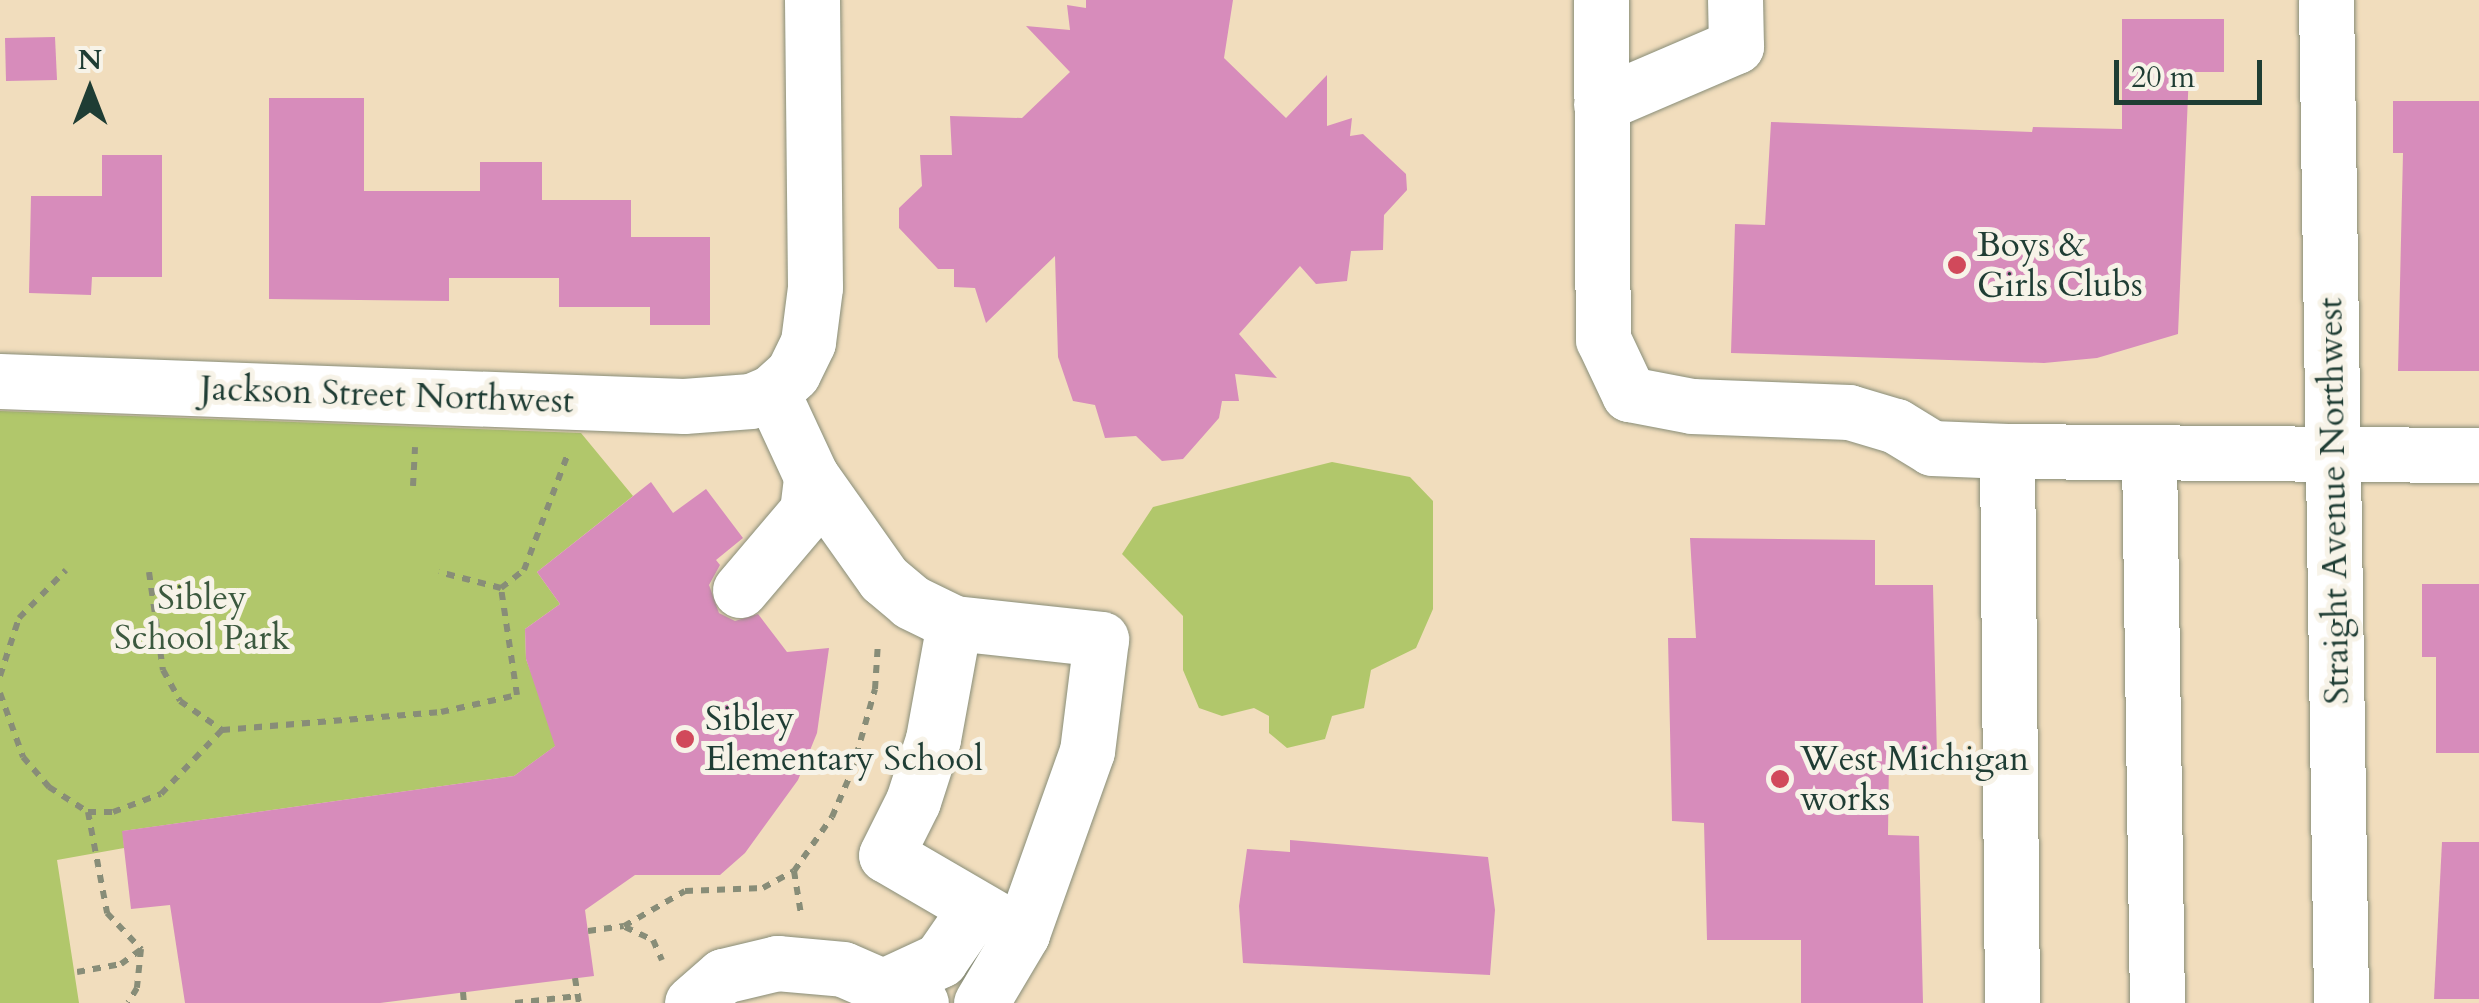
<!DOCTYPE html>
<html>
<head>
<meta charset="utf-8">
<style>
	body { margin:0 }
	#map { position:relative; width:2479px; height:1003px; overflow:hidden; background:#f1ddbd; font-family:Cardo,serif }
	div>[style] { position:absolute }
	.green>* { inset:0; background:#b1c76b }
	.building>* { inset:0; background:#d78cbb }
	.path>* { height:6px; margin-top:-3px; transform-origin:0; background:repeating-linear-gradient(90deg,#888d78 0 8px,transparent 0 16px) }
	.roads { filter:drop-shadow(0 0 2px #888d78) drop-shadow(0 0 2px #888d78) }
	.minor>* { height:55px; margin:-27.5px; padding:0 27.5px; transform-origin:27.5px; border-radius:27.5px; background:#fff }
	.dots>* { width:28px; height:28px; translate:-50% -50%; box-sizing:border-box; border:5px solid #f7f3e8; border-radius:50% }
	span { translate:-50% -50%; white-space:nowrap; text-align:center; line-height:1.15; -webkit-text-stroke:10px #f7f3e8; paint-order:stroke }
	.poi-label { font-size:35px; color:#1f3d34 }
	.left { translate:0 -50%; text-align:left }
	.street-label { font-size:35px; color:#1f3d34 }
	.park-label { font-size:35px; color:#3c593f }
	.north { position:absolute; left:40px; top:40px; width:100px; height:100px; -webkit-text-stroke:8px #f7f3e8; paint-order:stroke; rotate:0deg; font-size:28px; font-weight:700; line-height:40px; text-align:center; color:#1f3d34 }
	.north::after { content:''; display:block; margin:auto; width:35px; height:45px; background:#1f3d34; clip-path:polygon(50% 0,100% 100%,50% 72%,0 100%) }
	.scale { position:absolute; left:2114px; top:60px; width:148px; height:45px; box-sizing:border-box; border:5px solid #1f3d34; border-top:0; padding-left:12px; font-size:30px; line-height:35px; white-space:nowrap; color:#1f3d34; -webkit-text-stroke:8px #f7f3e8; paint-order:stroke }
</style>
</head>
<body>
<div id="map">
	<div class="green">
		<div style="clip-path:polygon(0 411px,581px 433px,633px 496px,537px 572px,560px 604px,525px 629px,526px 659px,558px 744px,514px 776px,123px 831px,124px 848px,57px 860px,79px 1003px,0 1003px)"></div>
		<div style="clip-path:polygon(1332px 462px,1410px 477px,1433px 501px,1433px 609px,1416px 648px,1371px 670px,1364px 708px,1332px 716px,1325px 739px,1287px 748px,1269px 733px,1269px 716px,1254px 708px,1222px 716px,1199px 708px,1183px 670px,1183px 616px,1122px 554px,1153px 507px)"></div>
	</div>
	<div class="building">
		<div style="clip-path:polygon(1086px 0,1233px 0,1224px 58px,1286px 118px,1327px 75px,1327px 126px,1352px 118px,1350px 136px,1363px 134px,1406px 174px,1407px 190px,1384px 215px,1383px 250px,1351px 251px,1347px 281px,1316px 284px,1300px 266px,1239px 334px,1277px 378px,1235px 374px,1239px 401px,1222px 401px,1219px 418px,1183px 459px,1162px 461px,1136px 436px,1105px 438px,1095px 405px,1073px 401px,1058px 357px,1055px 256px,986px 323px,975px 288px,954px 287px,954px 269px,938px 269px,899px 228px,899px 208px,922px 186px,920px 155px,952px 155px,950px 116px,1022px 118px,1070px 72px,1026px 26px,1070px 30px,1067px 5px,1086px 8px)"></div>
		<div style="clip-path:polygon(2122px 19px,2224px 19px,2224px 72px,2189px 72px,2178px 334px,2097px 358px,2044px 363px,1731px 353px,1735px 224px,1765px 225px,1771px 122px,2032px 132px,2033px 127px,2122px 129px)"></div>
		<div style="clip-path:polygon(55px 37px,57px 80px,6px 81px,5px 38px)"></div>
		<div style="clip-path:polygon(269px 98px,364px 98px,364px 191px,480px 191px,480px 162px,542px 162px,542px 200px,631px 200px,631px 237px,710px 237px,710px 325px,650px 325px,650px 307px,559px 307px,559px 278px,449px 278px,449px 301px,269px 299px)"></div>
		<div style="clip-path:polygon(2393px 101px,2479px 101px,2479px 371px,2398px 371px,2403px 153px,2393px 153px)"></div>
		<div style="clip-path:polygon(102px 155px,162px 155px,162px 277px,92px 277px,91px 295px,29px 293px,31px 196px,102px 196px)"></div>
		<div style="clip-path:polygon(651px 482px,673px 513px,706px 489px,743px 538px,716px 560px,720px 565px,709px 585px,719px 613px,735px 621px,758px 614px,787px 652px,829px 648px,817px 733px,798px 780px,745px 853px,720px 875px,635px 875px,585px 910px,594px 976px,380px 1003px,185px 1003px,170px 905px,131px 909px,122px 831px,514px 776px,555px 746px,526px 659px,525px 629px,560px 604px,537px 572px)"></div>
		<div style="clip-path:polygon(1690px 538px,1875px 540px,1875px 585px,1933px 585px,1937px 757px,1889px 756px,1888px 835px,1919px 836px,1923px 1003px,1801px 1003px,1801px 940px,1707px 940px,1704px 823px,1672px 821px,1668px 638px,1696px 638px)"></div>
		<div style="clip-path:polygon(2422px 584px,2479px 584px,2479px 753px,2436px 753px,2436px 657px,2422px 657px)"></div>
		<div style="clip-path:polygon(1290px 840px,1488px 857px,1495px 910px,1490px 975px,1243px 963px,1239px 906px,1247px 849px,1290px 852px)"></div>
		<div style="clip-path:polygon(2442px 842px,2479px 842px,2479px 999px,2434px 999px)"></div>
	</div>
	<div class="path">
		<div style="left:413px;top:486px;width:39px;rotate:-87deg"></div>
		<div style="left:149px;top:572px;width:99px;rotate:81.9deg"></div>
		<div style="left:163px;top:670px;width:35px;rotate:61deg"></div>
		<div style="left:180px;top:701px;width:51px;rotate:34.6deg"></div>
		<div style="left:222px;top:730px;width:220px;rotate:-4.7deg"></div>
		<div style="left:441px;top:712px;width:78px;rotate:-12.6deg"></div>
		<div style="left:517px;top:695px;width:108px;rotate:-98.5deg"></div>
		<div style="left:501px;top:588px;width:64px;rotate:-165.5deg"></div>
		<div style="left:501px;top:588px;width:29px;rotate:-38deg"></div>
		<div style="left:524px;top:570px;width:122px;rotate:-69.3deg"></div>
		<div style="left:0;top:676px;width:61px;rotate:-71.9deg"></div>
		<div style="left:19px;top:618px;width:67px;rotate:-45.6deg"></div>
		<div style="left:0;top:693px;width:68px;rotate:70.2deg"></div>
		<div style="left:23px;top:757px;width:40px;rotate:49deg"></div>
		<div style="left:49px;top:787px;width:46px;rotate:32.7deg"></div>
		<div style="left:88px;top:812px;width:25px"></div>
		<div style="left:113px;top:812px;width:51px;rotate:-20.6deg"></div>
		<div style="left:161px;top:794px;width:88px;rotate:-46.4deg"></div>
		<div style="left:88px;top:812px;width:103px;rotate:79.3deg"></div>
		<div style="left:107px;top:913px;width:50px;rotate:46.6deg"></div>
		<div style="left:141px;top:949px;width:39px;rotate:96deg"></div>
		<div style="left:137px;top:988px;width:17px;rotate:121deg"></div>
		<div style="left:794px;top:871px;width:44px;rotate:80.8deg"></div>
		<div style="left:625px;top:927px;width:31px;rotate:25deg"></div>
		<div style="left:653px;top:940px;width:22px;rotate:66deg"></div>
		<div style="left:588px;top:931px;width:36px;rotate:-8deg"></div>
		<div style="left:624px;top:926px;width:70px;rotate:-29.8deg"></div>
		<div style="left:685px;top:891px;width:78px;rotate:-2.2deg"></div>
		<div style="left:763px;top:888px;width:35px;rotate:-29deg"></div>
		<div style="left:794px;top:871px;width:66px;rotate:-54.9deg"></div>
		<div style="left:832px;top:817px;width:50px;rotate:-66.5deg"></div>
		<div style="left:852px;top:771px;width:85px;rotate:-74.3deg"></div>
		<div style="left:875px;top:689px;width:47px;rotate:-86.3deg"></div>
		<div style="left:77px;top:972px;width:45px;rotate:-10.3deg"></div>
		<div style="left:121px;top:964px;width:24px;rotate:-36deg"></div>
		<div style="left:575px;top:978px;width:25px;rotate:81deg"></div>
		<div style="left:463px;top:992px;width:11px;rotate:85deg"></div>
		<div style="left:515px;top:1003px;width:63px;rotate:-6.3deg"></div>
	</div>
	<div class="roads">
		<div class="minor">
			<div style="left:1601px;top:0;width:339px;rotate:89.7deg"></div>
			<div style="left:1603px;top:339px;width:61px;rotate:64.7deg"></div>
			<div style="left:1629px;top:394px;width:64px;rotate:10.8deg"></div>
			<div style="left:1692px;top:406px;width:157px;rotate:2.2deg"></div>
			<div style="left:1849px;top:412px;width:49px;rotate:16.6deg"></div>
			<div style="left:1896px;top:426px;width:42px;rotate:31.4deg"></div>
			<div style="left:1932px;top:448px;width:75px;rotate:2.3deg"></div>
			<div style="left:2007px;top:451px;width:552px;rotate:89.48deg"></div>
			<div style="left:2326px;top:0;width:1003px;rotate:89.14deg"></div>
			<div style="left:1601px;top:104px;width:147px;rotate:-23.2deg"></div>
			<div style="left:1736px;top:46px;width:46px;rotate:-91.2deg"></div>
			<div style="left:0;top:381px;width:684px;rotate:2.09deg"></div>
			<div style="left:684px;top:406px;width:67px;rotate:-4.3deg"></div>
			<div style="left:751px;top:401px;width:23px;rotate:-23deg"></div>
			<div style="left:772px;top:392px;width:28px;rotate:-42deg"></div>
			<div style="left:793px;top:373px;width:34px;rotate:-64deg"></div>
			<div style="left:808px;top:342px;width:55px;rotate:-82.7deg"></div>
			<div style="left:815px;top:287px;width:287px;rotate:-90.6deg"></div>
			<div style="left:772px;top:392px;width:93px;rotate:65.1deg"></div>
			<div style="left:811px;top:476px;width:126px;rotate:54.7deg"></div>
			<div style="left:884px;top:579px;width:35px;rotate:40deg"></div>
			<div style="left:911px;top:602px;width:48px;rotate:26deg"></div>
			<div style="left:954px;top:623px;width:148px;rotate:6.2deg"></div>
			<div style="left:1101px;top:639px;width:113px;rotate:97.1deg"></div>
			<div style="left:1087px;top:751px;width:194px;rotate:109.6deg"></div>
			<div style="left:1022px;top:934px;width:157px;rotate:-149.8deg"></div>
			<div style="left:886px;top:855px;width:60px;rotate:-63.4deg"></div>
			<div style="left:913px;top:801px;width:65px;rotate:-72.1deg"></div>
			<div style="left:933px;top:739px;width:118px;rotate:-79.7deg"></div>
			<div style="left:2007px;top:451px;width:472px;rotate:0.5deg"></div>
			<div style="left:2149px;top:454px;width:549px;rotate:89.17deg"></div>
			<div style="left:740px;top:590px;width:104px;rotate:-49.7deg"></div>
			<div style="left:807px;top:511px;width:35px;rotate:-83deg"></div>
			<div style="left:886px;top:985px;width:60px;rotate:-24.8deg"></div>
			<div style="left:940px;top:960px;width:63px;rotate:-55.3deg"></div>
			<div style="left:692px;top:1003px;width:41px;rotate:-41.1deg"></div>
			<div style="left:723px;top:976px;width:56px;rotate:-13.5deg"></div>
			<div style="left:777px;top:963px;width:66px;rotate:5.2deg"></div>
			<div style="left:843px;top:969px;width:85px;rotate:23.6deg"></div>
			<div style="left:981px;top:1003px;width:80px;rotate:-59.3deg"></div>
		</div>
	</div>
	<div class="dots">
		<div style="left:1957px;top:265px;background:#d1495b"></div>
		<div style="left:685px;top:739px;background:#d1495b"></div>
		<div style="left:1780px;top:779px;background:#d1495b"></div>
	</div>
	<div class="poi-label">
		<span class="left" style="left:1977px;top:265px">Boys &amp;<br>Girls Clubs</span>
		<span class="left" style="left:705px;top:739px">Sibley<br>Elementary School</span>
		<span class="left" style="left:1800px;top:779px">West Michigan<br>works</span>
	</div>
	<div class="street-label">
		<span style="left:387px;top:395px;rotate:2deg">Jackson Street Northwest</span>
		<span style="left:2334px;top:501px;rotate:-91deg">Straight Avenue Northwest</span>
	</div>
	<div class="park-label">
		<span style="left:202px;top:618px">Sibley<br>School Park</span>
	</div>
	<div class="north">N</div>
	<div class="scale">20 m</div>
</div>
</body>
</html>
